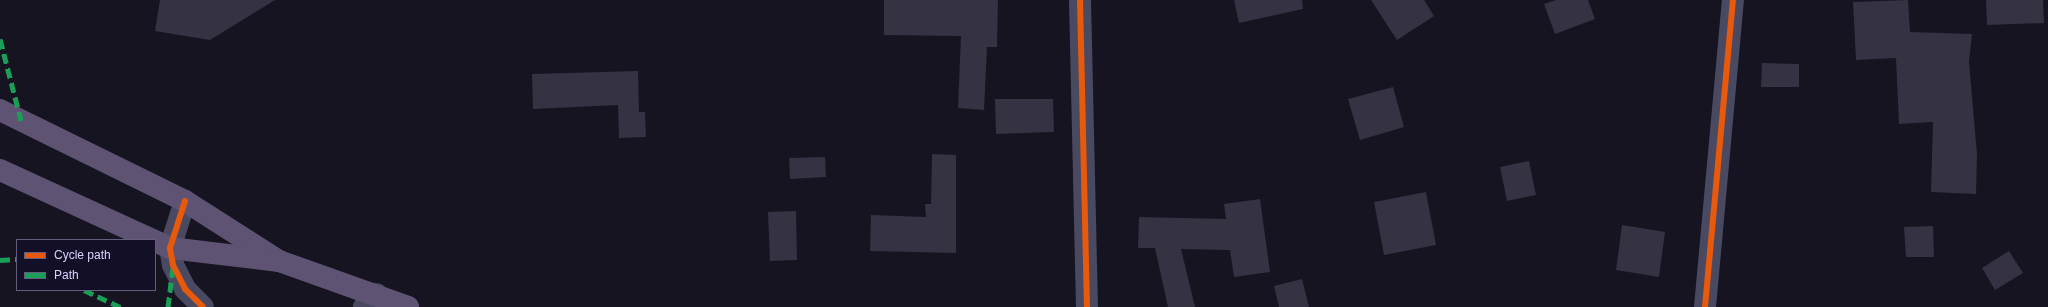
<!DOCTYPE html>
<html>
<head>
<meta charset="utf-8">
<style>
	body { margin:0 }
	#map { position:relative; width:2048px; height:307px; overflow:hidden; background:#161421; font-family:Arial,sans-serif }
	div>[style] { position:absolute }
	.building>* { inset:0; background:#343243 }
	.minor>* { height:22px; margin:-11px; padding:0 11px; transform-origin:11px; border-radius:11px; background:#4a4962 }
	.major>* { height:22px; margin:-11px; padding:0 11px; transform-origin:11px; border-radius:11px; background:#5e5373 }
	.quiet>* { height:5px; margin-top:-2.5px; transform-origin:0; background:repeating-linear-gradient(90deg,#1a9f57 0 10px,transparent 0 15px) }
	.cycleway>* { height:6px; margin:-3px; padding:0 3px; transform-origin:3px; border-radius:3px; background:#e8590c }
	span { translate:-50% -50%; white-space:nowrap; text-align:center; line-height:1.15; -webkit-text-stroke:3px #130f26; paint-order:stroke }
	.legend { position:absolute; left:16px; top:239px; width:140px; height:52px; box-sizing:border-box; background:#130f26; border:1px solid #625e7d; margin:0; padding:5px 7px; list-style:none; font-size:12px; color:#d9d4ff }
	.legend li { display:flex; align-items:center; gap:8px; height:20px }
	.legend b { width:20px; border:1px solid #625e7d }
</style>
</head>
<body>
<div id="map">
	<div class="building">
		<div style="clip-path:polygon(160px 0,275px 0,210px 40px,155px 31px)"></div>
		<div style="clip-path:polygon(884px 0,998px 0,997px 47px,987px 47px,984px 110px,958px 108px,961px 36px,884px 35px)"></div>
		<div style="clip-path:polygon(1234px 0,1302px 0,1303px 9px,1239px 23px)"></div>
		<div style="clip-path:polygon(1371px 0,1424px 0,1434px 16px,1397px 40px)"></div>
		<div style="clip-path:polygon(1556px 0,1588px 0,1595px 19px,1555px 34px,1544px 4px)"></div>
		<div style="clip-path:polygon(1908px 0,1910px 32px,1972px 34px,1969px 62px,1977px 154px,1976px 194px,1931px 192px,1933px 122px,1899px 124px,1896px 58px,1856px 60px,1853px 2px)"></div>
		<div style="clip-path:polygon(1986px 0,2043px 0,2044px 23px,1987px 25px)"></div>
		<div style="clip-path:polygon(1762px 63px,1799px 64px,1799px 87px,1761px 87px)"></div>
		<div style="clip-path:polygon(638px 71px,639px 112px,645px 112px,646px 137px,619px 138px,618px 105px,533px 109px,532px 74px)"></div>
		<div style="clip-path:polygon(1393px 87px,1404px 127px,1360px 140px,1348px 99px)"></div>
		<div style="clip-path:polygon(995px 99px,1053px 99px,1054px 132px,996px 134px)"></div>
		<div style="clip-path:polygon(932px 154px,956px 155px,956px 253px,870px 251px,871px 215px,926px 217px,925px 204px,931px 204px)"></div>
		<div style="clip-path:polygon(825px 157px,826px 177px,790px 179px,789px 158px)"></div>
		<div style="clip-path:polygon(1529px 161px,1536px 195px,1507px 201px,1500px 167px)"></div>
		<div style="clip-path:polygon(1426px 192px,1436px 245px,1384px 255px,1374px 202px)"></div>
		<div style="clip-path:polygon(1260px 199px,1270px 272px,1234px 277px,1230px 250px,1181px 249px,1195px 307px,1168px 307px,1155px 248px,1138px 248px,1139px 217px,1226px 219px,1224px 204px)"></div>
		<div style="clip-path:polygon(796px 211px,797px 260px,770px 261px,768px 212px)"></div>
		<div style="clip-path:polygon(1622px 225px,1665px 232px,1659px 277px,1616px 270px)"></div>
		<div style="clip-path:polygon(1933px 226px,1934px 257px,1906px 257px,1904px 227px)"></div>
		<div style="clip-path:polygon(2009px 251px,2023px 273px,1995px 290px,1982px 268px)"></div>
		<div style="clip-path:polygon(1302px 279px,1309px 307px,1279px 307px,1274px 286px)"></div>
	</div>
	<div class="minor">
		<div style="left:1080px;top:0;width:307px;rotate:88.7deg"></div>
		<div style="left:185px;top:201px;width:49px;rotate:107.7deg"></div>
		<div style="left:170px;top:248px;width:17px;rotate:80deg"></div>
		<div style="left:173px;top:265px;width:27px;rotate:63deg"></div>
		<div style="left:185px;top:289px;width:25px;rotate:45deg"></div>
		<div style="left:364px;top:307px;width:18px;rotate:-45deg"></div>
		<div style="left:1705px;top:307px;width:308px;rotate:-84.8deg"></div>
	</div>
	<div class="major">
		<div style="left:0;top:110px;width:206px;rotate:26.2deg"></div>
		<div style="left:185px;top:201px;width:112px;rotate:32.6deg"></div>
		<div style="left:0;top:170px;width:168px;rotate:24.6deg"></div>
		<div style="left:155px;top:241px;width:17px;rotate:25deg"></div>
		<div style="left:170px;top:248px;width:110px;rotate:6.8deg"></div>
		<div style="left:279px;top:261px;width:137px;rotate:19.6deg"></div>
	</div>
	<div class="quiet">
		<div style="left:0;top:39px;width:84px;rotate:75.5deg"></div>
		<div style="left:0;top:260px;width:17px;rotate:-3deg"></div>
		<div style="left:84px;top:290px;width:40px;rotate:25deg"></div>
		<div style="left:168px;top:307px;width:40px;rotate:-82.9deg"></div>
	</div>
	<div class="cycleway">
		<div style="left:1080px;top:0;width:307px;rotate:88.7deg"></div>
		<div style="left:185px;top:201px;width:49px;rotate:107.7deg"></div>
		<div style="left:170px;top:248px;width:17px;rotate:80deg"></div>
		<div style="left:173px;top:265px;width:27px;rotate:63deg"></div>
		<div style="left:185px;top:289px;width:25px;rotate:45deg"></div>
		<div style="left:1705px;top:307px;width:308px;rotate:-84.8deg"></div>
	</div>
	<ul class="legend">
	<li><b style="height:5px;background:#e8590c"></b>Cycle path</li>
	<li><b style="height:5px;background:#1a9f57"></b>Path</li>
	</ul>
</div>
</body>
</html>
